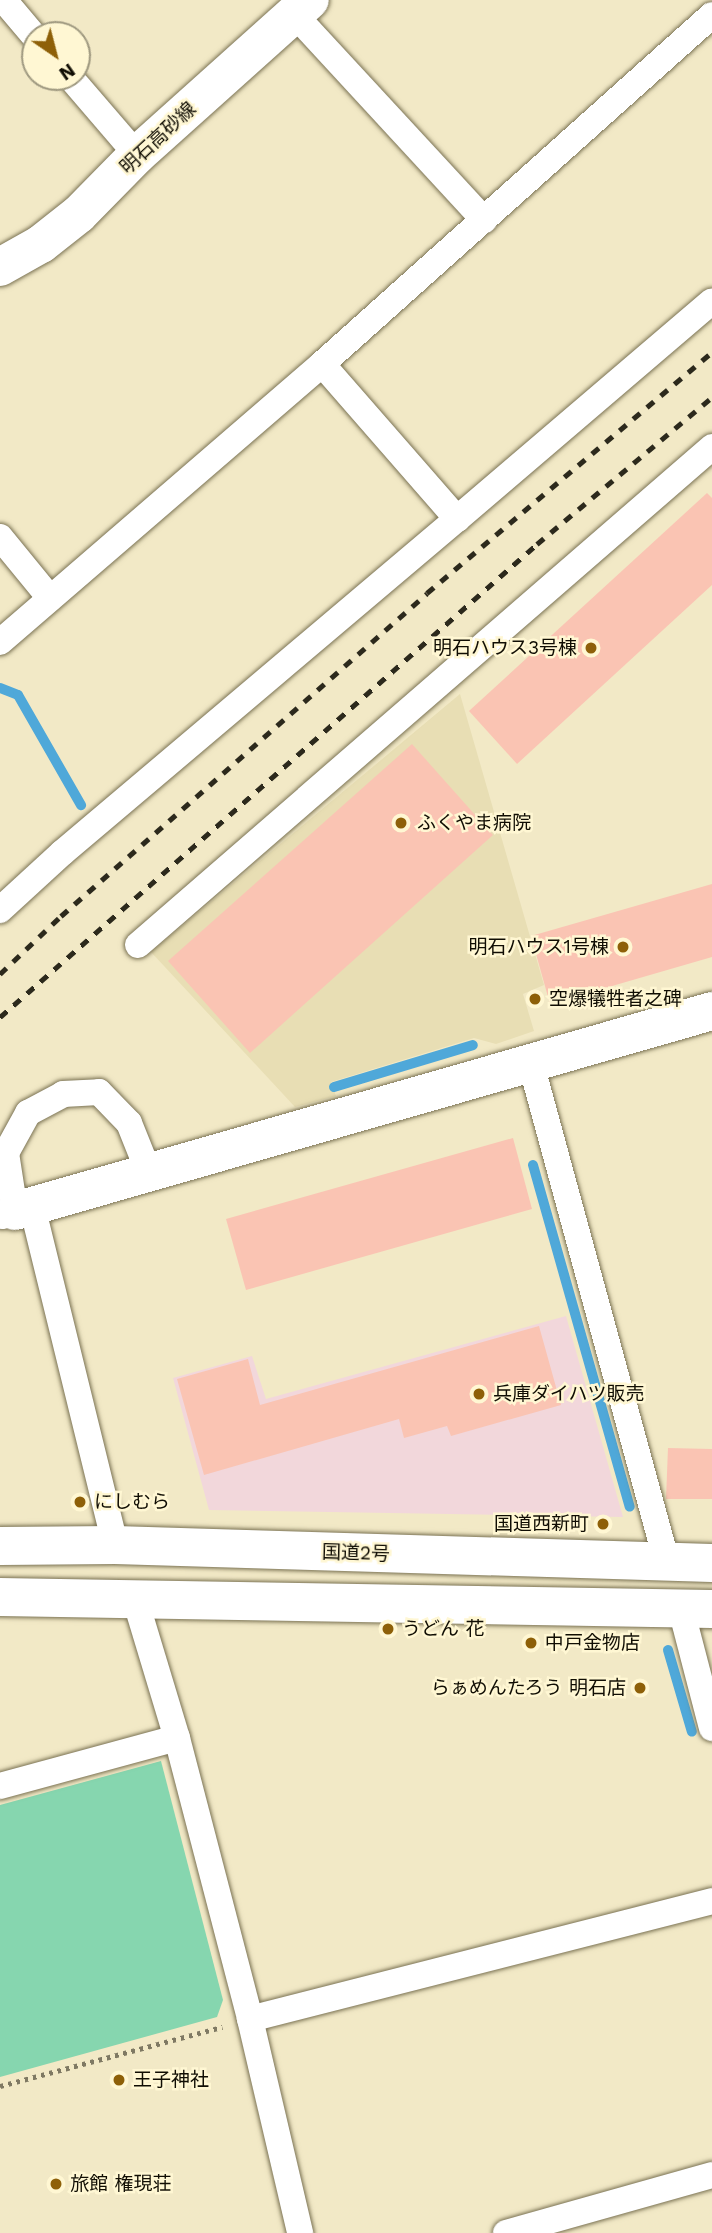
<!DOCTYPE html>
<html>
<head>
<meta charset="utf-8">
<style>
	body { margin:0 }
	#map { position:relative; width:712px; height:2233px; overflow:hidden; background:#f2e9c6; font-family:"Work Sans","Noto Sans JP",sans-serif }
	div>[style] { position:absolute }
	.commercial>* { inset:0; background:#f2d7db }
	.built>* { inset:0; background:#e8deb4 }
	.green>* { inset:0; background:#86d6af }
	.stream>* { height:10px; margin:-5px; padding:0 5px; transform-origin:5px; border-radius:5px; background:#4fa8d9 }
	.building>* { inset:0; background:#fac4b3 }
	.path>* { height:4.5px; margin-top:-2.25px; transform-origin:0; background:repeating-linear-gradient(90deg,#7f7963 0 3.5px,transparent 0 8.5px) }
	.roads { filter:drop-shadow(0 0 2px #7a7253) drop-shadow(0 0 2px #7a7253) }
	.street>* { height:26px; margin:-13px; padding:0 13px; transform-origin:13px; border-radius:13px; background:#fff }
	.secondary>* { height:38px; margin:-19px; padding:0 19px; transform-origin:19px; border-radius:19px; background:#fff }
	.highway>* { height:38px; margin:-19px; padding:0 19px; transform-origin:19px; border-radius:19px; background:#fff }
	.rail>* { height:5px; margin-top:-2.5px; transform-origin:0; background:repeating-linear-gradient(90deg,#2c291c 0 9px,transparent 0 18px) }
	.dots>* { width:19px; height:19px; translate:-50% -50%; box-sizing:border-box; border:4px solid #fff7d3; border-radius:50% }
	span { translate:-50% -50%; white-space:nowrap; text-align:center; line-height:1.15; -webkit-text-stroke:5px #fff7d3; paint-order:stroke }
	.street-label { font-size:19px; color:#100d03 }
	.poi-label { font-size:19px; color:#100d03 }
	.right { translate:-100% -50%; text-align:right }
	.left { translate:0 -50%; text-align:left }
	.north { position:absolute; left:21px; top:21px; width:70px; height:70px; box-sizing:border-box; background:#fff7d3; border:2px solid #9f9980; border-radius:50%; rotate:145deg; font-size:19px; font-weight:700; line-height:28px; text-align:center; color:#100d03 }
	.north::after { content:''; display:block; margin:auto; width:24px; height:32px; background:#8e6008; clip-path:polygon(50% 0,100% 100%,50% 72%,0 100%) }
</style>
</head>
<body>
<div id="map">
	<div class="commercial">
		<div style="clip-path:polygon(566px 1316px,623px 1517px,209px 1510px,173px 1378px,252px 1356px,266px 1399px)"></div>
	</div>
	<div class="built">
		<div style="clip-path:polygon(460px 694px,544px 985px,523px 994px,534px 1031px,496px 1044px,474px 1038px,331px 1082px,336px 1096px,295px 1107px,151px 952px)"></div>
	</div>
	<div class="green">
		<div style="clip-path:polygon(161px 1761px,223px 2000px,217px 2017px,0 2077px,0 1805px)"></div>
	</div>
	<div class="stream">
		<div style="left:0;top:688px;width:19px;rotate:21deg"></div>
		<div style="left:18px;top:695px;width:127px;rotate:60.2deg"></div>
		<div style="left:334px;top:1087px;width:145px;rotate:-16.8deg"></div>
		<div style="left:533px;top:1165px;width:355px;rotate:74.2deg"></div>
		<div style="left:668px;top:1650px;width:85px;rotate:73.7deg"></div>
	</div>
	<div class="building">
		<div style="clip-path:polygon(707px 493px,712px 498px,712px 585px,517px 764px,469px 711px)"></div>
		<div style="clip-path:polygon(412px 744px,493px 835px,250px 1053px,168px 961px)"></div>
		<div style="clip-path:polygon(712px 884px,712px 957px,550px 1004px,531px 936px)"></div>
		<div style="clip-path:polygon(513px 1138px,532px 1209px,246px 1290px,226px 1219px)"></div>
		<div style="clip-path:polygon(539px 1326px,561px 1405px,451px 1436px,447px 1426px,404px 1438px,399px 1419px,204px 1475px,177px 1379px,248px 1359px,260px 1405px)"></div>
		<div style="clip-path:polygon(668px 1448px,712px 1449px,712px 1499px,666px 1499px)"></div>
	</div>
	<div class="path">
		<div style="left:0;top:2086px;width:230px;rotate:-14.9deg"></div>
	</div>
	<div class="roads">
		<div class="street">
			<div style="left:8px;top:0;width:5px;rotate:90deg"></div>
			<div style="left:8px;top:5px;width:42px;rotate:49.8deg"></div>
			<div style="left:295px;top:15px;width:279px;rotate:47.3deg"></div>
			<div style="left:70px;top:77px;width:103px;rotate:49.3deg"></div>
			<div style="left:322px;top:364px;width:206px;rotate:48.9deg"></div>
			<div style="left:457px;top:519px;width:335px;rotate:-40.5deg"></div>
			<div style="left:0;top:537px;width:79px;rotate:50.7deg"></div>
			<div style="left:0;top:642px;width:425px;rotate:-40.8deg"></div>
			<div style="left:322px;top:364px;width:523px;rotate:-41.82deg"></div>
			<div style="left:0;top:910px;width:84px;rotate:-42.6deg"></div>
			<div style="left:62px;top:853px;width:517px;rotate:-40.22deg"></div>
			<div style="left:138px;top:945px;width:760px;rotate:-40.94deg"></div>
			<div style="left:531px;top:1064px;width:517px;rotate:74.75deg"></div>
			<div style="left:32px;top:1206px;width:349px;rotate:76.2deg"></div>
			<div style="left:2px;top:1216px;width:14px;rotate:-21deg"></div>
			<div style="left:15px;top:1211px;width:59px;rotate:-98.8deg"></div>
			<div style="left:6px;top:1153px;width:46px;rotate:-61.2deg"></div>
			<div style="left:28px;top:1113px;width:40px;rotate:-28deg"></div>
			<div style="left:63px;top:1094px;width:36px;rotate:-3deg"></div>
			<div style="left:99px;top:1092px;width:43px;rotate:45.9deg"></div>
			<div style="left:129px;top:1123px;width:54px;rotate:68.2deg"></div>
			<div style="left:135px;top:1599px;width:145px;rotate:73.2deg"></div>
			<div style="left:177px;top:1738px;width:290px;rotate:75.4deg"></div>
			<div style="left:250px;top:2019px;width:220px;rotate:76.8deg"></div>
			<div style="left:681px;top:1609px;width:123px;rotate:75.4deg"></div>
			<div style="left:0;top:1786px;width:183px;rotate:-15.2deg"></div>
			<div style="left:250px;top:2019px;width:477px;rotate:-14.3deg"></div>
			<div style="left:506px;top:2233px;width:214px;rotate:-15.7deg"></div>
		</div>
		<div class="secondary">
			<div style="left:0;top:267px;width:47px;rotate:-29.3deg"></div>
			<div style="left:41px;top:244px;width:48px;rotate:-38.3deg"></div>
			<div style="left:79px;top:214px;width:83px;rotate:-45.5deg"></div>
			<div style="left:137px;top:155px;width:232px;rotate:-41.9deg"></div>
			<div style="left:15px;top:1211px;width:725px;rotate:-16.01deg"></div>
		</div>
		<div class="highway">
			<div style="left:0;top:1546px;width:115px;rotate:-0.5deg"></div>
			<div style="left:115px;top:1545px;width:597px;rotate:1.73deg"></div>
			<div style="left:0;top:1597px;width:712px;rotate:0.97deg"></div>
		</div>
	</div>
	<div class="rail">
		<div style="left:0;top:974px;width:84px;rotate:-43.6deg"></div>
		<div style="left:61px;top:916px;width:488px;rotate:-41.4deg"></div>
		<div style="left:427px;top:593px;width:373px;rotate:-40.2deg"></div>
		<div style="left:0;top:1017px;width:716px;rotate:-41.37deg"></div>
		<div style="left:537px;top:544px;width:229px;rotate:-40deg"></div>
	</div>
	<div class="dots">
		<div style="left:591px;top:648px;background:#8e6008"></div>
		<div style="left:401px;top:823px;background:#8e6008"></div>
		<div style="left:623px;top:947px;background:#8e6008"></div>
		<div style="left:535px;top:999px;background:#8e6008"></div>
		<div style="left:479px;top:1394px;background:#8e6008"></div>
		<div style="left:80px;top:1502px;background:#8e6008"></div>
		<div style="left:603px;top:1524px;background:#8e6008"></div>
		<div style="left:388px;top:1629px;background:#8e6008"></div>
		<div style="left:531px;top:1643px;background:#8e6008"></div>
		<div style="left:640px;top:1688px;background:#8e6008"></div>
		<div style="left:119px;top:2080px;background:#8e6008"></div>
		<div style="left:56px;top:2184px;background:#8e6008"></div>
	</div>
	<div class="street-label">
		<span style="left:158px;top:138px;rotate:-43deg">明石高砂線</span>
		<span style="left:356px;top:1553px;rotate:2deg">国道2号</span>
	</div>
	<div class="poi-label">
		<span class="right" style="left:577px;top:648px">明石ハウス3号棟</span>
		<span class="left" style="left:417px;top:823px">ふくやま病院</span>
		<span class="right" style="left:609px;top:947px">明石ハウス1号棟</span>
		<span class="left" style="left:549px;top:999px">空爆犠牲者之碑</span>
		<span class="left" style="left:493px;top:1394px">兵庫ダイハツ販売</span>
		<span class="left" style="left:94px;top:1502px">にしむら</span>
		<span class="right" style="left:589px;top:1524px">国道西新町</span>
		<span class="left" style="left:402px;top:1629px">うどん 花</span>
		<span class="left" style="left:545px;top:1643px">中戸金物店</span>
		<span class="right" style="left:626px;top:1688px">らぁめんたろう 明石店</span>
		<span class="left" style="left:133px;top:2080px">王子神社</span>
		<span class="left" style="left:70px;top:2184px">旅館 権現荘</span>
	</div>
	<div class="north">N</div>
</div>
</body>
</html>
